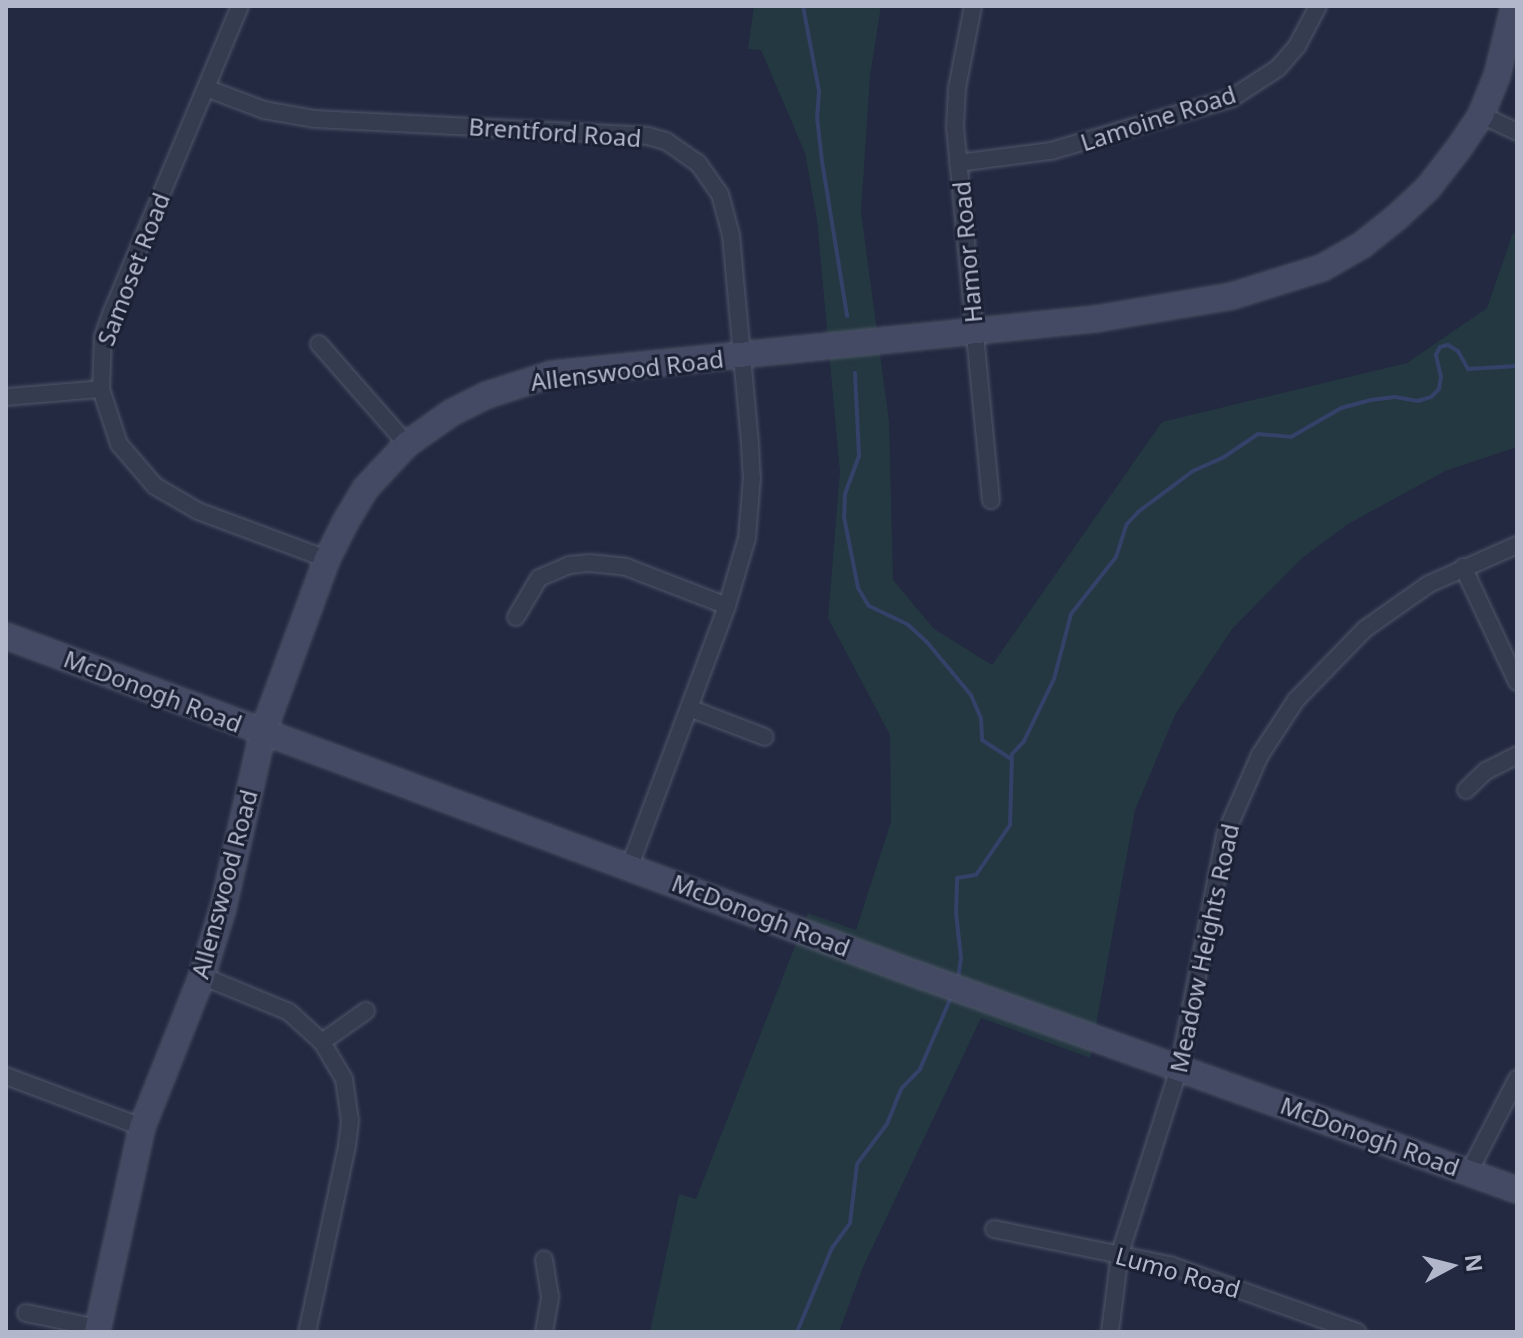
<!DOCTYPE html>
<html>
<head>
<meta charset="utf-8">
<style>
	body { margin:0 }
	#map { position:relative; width:1523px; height:1338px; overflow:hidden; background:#222940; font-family:"Noto Sans",sans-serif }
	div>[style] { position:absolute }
	.green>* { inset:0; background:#243841 }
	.stream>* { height:4px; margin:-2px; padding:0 2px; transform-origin:2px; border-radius:2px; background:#344168 }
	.roads { filter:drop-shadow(0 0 2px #51576b) drop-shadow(0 0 2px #51576b) }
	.street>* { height:16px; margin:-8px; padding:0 8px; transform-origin:8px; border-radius:8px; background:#363c50 }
	.secondary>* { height:24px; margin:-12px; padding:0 12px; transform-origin:12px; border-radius:12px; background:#444a63 }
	span { translate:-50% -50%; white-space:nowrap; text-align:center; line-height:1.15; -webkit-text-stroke:6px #1b2135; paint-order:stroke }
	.street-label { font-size:24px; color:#b2b7cb }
	.frame { position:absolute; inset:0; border:8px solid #b2b7cb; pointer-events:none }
	.north { position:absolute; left:1411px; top:1226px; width:80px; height:80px; -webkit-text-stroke:6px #1b2135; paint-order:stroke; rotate:83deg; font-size:22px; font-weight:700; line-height:32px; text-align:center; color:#b2b7cb }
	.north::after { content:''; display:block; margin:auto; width:28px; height:36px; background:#b2b7cb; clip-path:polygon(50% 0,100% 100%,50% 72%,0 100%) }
</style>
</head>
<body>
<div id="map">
	<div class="green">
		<div style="clip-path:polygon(754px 6px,881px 6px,870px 76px,861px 212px,889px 421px,893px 580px,934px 629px,992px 665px,1162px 422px,1407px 363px,1487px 308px,1513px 233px,1517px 234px,1517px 447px,1445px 471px,1348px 524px,1302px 558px,1232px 629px,1175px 715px,1135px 810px,1090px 1058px,981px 1018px,863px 1267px,839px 1332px,650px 1332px,679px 1194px,696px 1199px,808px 913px,856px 930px,891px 822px,890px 735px,828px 618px,840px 472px,817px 219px,805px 153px,761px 50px,748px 49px)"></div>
	</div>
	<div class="stream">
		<div style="left:803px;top:6px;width:86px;rotate:79.3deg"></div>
		<div style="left:819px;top:91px;width:26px;rotate:94deg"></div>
		<div style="left:817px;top:117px;width:44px;rotate:83.5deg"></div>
		<div style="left:822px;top:161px;width:157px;rotate:80.8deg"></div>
		<div style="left:855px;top:373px;width:83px;rotate:87.2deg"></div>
		<div style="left:859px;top:456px;width:40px;rotate:110.2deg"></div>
		<div style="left:845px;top:494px;width:23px;rotate:92deg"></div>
		<div style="left:844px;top:517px;width:72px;rotate:78.8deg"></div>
		<div style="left:858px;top:588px;width:21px;rotate:59deg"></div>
		<div style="left:869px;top:606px;width:42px;rotate:25.3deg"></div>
		<div style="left:907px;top:624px;width:25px;rotate:42deg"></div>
		<div style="left:926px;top:641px;width:70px;rotate:50.2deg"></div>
		<div style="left:971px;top:695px;width:25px;rotate:67deg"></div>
		<div style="left:981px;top:718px;width:22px;rotate:87deg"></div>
		<div style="left:982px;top:740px;width:33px;rotate:33deg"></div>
		<div style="left:958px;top:979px;width:21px;rotate:-82deg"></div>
		<div style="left:961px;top:958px;width:45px;rotate:-96.3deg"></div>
		<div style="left:956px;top:913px;width:35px;rotate:-88deg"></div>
		<div style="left:957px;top:878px;width:19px;rotate:-9deg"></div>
		<div style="left:976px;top:875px;width:60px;rotate:-55.8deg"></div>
		<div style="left:1010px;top:825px;width:71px;rotate:-88.4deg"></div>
		<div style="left:1012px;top:754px;width:18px;rotate:-47deg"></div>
		<div style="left:1024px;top:741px;width:69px;rotate:-64.2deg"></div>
		<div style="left:1054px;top:679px;width:67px;rotate:-75.3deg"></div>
		<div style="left:1071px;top:614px;width:73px;rotate:-51.7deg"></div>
		<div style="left:1116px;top:557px;width:35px;rotate:-72deg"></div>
		<div style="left:1127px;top:524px;width:16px;rotate:-47deg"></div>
		<div style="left:1138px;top:512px;width:69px;rotate:-36.7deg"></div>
		<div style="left:1193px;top:471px;width:34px;rotate:-24deg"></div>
		<div style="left:1224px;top:457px;width:41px;rotate:-34.1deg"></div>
		<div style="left:1258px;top:434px;width:33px;rotate:5deg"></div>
		<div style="left:1291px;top:437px;width:58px;rotate:-30.1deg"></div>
		<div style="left:1341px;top:408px;width:31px;rotate:-15deg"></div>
		<div style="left:1371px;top:400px;width:24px;rotate:-7deg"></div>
		<div style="left:1395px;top:397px;width:23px;rotate:10deg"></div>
		<div style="left:1418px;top:401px;width:14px;rotate:-17deg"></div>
		<div style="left:1431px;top:397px;width:11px;rotate:-45deg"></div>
		<div style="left:1439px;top:389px;width:12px;rotate:-81deg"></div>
		<div style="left:1441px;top:377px;width:23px;rotate:-103deg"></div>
		<div style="left:1436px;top:355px;width:9px;rotate:-63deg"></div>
		<div style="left:1440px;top:347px;width:8px;rotate:-14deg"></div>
		<div style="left:1448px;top:345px;width:12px;rotate:31deg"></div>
		<div style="left:1458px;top:351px;width:21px;rotate:61deg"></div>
		<div style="left:1468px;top:369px;width:49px;rotate:-3.5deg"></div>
		<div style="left:797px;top:1332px;width:91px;rotate:-67.4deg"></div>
		<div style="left:832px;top:1248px;width:31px;rotate:-54deg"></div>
		<div style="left:850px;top:1223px;width:59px;rotate:-83.2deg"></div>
		<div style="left:857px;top:1164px;width:50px;rotate:-53.1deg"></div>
		<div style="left:887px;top:1124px;width:38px;rotate:-68deg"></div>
		<div style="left:901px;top:1089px;width:28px;rotate:-46deg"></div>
		<div style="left:920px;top:1069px;width:81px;rotate:-66.6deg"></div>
	</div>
	<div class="roads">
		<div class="street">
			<div style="left:240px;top:6px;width:329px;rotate:112.7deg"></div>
			<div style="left:113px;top:309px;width:30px;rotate:110deg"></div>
			<div style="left:103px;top:337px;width:52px;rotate:92.2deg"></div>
			<div style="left:101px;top:389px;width:58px;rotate:71.9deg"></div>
			<div style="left:119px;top:444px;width:55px;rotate:49.4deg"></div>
			<div style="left:155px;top:486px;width:50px;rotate:30.2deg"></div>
			<div style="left:198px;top:511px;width:138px;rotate:20.4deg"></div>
			<div style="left:973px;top:6px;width:84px;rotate:101deg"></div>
			<div style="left:957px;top:88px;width:39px;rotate:93deg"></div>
			<div style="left:955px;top:127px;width:375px;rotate:84.5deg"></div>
			<div style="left:206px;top:88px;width:62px;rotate:20.8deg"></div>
			<div style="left:264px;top:110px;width:52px;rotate:10deg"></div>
			<div style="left:315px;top:119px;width:333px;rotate:2.9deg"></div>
			<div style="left:648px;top:136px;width:19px;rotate:16deg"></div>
			<div style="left:666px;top:141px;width:39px;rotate:35deg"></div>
			<div style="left:698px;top:163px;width:38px;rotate:55deg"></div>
			<div style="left:720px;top:194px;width:42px;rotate:75deg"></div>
			<div style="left:731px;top:235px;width:210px;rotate:84.8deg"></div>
			<div style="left:750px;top:444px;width:33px;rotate:87deg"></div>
			<div style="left:752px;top:477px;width:61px;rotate:94.7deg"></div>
			<div style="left:747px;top:538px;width:71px;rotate:106.4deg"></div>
			<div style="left:727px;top:606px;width:277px;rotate:110.5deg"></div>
			<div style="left:1481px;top:115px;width:40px;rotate:25deg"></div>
			<div style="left:958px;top:163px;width:94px;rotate:-7.4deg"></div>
			<div style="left:1051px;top:151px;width:189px;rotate:-16.3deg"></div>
			<div style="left:1232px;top:98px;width:55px;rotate:-33.1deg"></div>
			<div style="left:1278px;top:68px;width:29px;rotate:-49deg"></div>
			<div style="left:1297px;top:46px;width:45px;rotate:-62.3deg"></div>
			<div style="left:319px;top:344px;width:133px;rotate:48.7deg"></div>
			<div style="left:6px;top:397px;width:95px;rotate:-4.8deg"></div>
			<div style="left:1463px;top:567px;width:127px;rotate:64.8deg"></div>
			<div style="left:516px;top:617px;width:45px;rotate:-59.5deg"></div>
			<div style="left:539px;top:578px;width:34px;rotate:-23deg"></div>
			<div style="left:570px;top:565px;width:20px;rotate:-6deg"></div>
			<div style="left:590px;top:563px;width:36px;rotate:6deg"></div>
			<div style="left:626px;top:567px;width:108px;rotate:21.1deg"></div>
			<div style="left:689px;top:708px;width:81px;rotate:20.9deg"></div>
			<div style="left:1466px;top:790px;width:28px;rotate:-44deg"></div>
			<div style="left:1486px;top:771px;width:35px;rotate:-27deg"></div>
			<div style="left:202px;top:976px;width:94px;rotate:22.5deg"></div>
			<div style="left:289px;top:1012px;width:45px;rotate:42.3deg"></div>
			<div style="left:322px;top:1042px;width:43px;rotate:59.3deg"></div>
			<div style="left:344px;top:1079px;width:42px;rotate:81.9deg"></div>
			<div style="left:350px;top:1121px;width:25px;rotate:97deg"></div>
			<div style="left:347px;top:1146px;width:190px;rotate:102.1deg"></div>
			<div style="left:322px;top:1042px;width:54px;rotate:-35.2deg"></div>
			<div style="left:6px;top:1076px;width:145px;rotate:20.6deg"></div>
			<div style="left:1469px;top:1172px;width:105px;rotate:-62.7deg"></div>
			<div style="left:994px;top:1229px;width:180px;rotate:11.6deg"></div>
			<div style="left:1170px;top:1265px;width:199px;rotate:19.7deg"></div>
			<div style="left:26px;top:1313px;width:74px;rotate:11.8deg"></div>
			<div style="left:544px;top:1332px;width:36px;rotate:-80deg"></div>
			<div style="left:550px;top:1297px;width:38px;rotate:-99deg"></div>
			<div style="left:1110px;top:1332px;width:80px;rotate:-82.8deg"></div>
			<div style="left:1120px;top:1253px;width:194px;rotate:-72.3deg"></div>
			<div style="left:1179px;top:1068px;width:237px;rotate:-78.8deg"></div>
			<div style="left:1225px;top:835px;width:87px;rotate:-66.4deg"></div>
			<div style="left:1260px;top:755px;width:66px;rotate:-56.8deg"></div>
			<div style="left:1296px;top:700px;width:99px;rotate:-45.8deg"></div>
			<div style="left:1365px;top:629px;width:78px;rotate:-35.1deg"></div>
			<div style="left:1429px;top:584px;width:96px;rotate:-23.9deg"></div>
		</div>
		<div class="secondary">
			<div style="left:6px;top:636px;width:959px;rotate:20.38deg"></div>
			<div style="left:905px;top:970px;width:650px;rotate:19.77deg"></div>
			<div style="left:97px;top:1332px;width:210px;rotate:-77.6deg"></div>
			<div style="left:142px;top:1127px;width:162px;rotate:-68.3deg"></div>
			<div style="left:202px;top:976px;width:71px;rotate:-72.8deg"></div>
			<div style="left:223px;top:908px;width:180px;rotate:-77.2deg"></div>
			<div style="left:263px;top:732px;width:184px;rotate:-69.7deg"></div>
			<div style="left:327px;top:559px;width:42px;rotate:-63.4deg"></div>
			<div style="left:346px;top:521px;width:37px;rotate:-59deg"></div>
			<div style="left:365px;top:489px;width:62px;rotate:-47deg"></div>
			<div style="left:407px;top:444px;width:54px;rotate:-35.2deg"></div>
			<div style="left:451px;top:413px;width:40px;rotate:-26.6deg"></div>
			<div style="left:487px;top:395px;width:68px;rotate:-17.9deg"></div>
			<div style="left:552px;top:374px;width:546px;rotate:-5.78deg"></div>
			<div style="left:1095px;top:319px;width:139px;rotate:-9.5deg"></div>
			<div style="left:1232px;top:296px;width:94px;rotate:-17.3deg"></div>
			<div style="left:1322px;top:268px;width:46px;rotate:-29.9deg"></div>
			<div style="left:1362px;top:245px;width:43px;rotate:-38.5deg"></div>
			<div style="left:1396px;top:218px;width:44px;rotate:-43.2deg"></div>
			<div style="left:1428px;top:188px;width:51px;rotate:-52.2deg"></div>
			<div style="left:1459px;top:148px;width:40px;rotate:-56deg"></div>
			<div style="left:1481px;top:115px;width:42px;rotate:-67.7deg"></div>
			<div style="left:1497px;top:76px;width:72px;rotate:-76.3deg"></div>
		</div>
	</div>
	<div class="street-label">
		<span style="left:1158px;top:118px;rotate:-18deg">Lamoine Road</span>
		<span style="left:555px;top:132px;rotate:4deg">Brentford Road</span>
		<span style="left:967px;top:252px;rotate:-95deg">Hamor Road</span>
		<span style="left:133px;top:269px;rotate:-69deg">Samoset Road</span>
		<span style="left:627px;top:370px;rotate:-7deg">Allenswood Road</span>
		<span style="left:153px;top:691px;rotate:21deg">McDonogh Road</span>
		<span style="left:224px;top:884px;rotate:-75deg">Allenswood Road</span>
		<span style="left:761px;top:915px;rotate:21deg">McDonogh Road</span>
		<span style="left:1204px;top:948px;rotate:-78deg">Meadow Heights Road</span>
		<span style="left:1370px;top:1136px;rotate:20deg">McDonogh Road</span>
		<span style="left:1178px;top:1272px;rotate:16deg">Lumo Road</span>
	</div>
	<div class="frame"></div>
	<div class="north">N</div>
</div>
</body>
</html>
